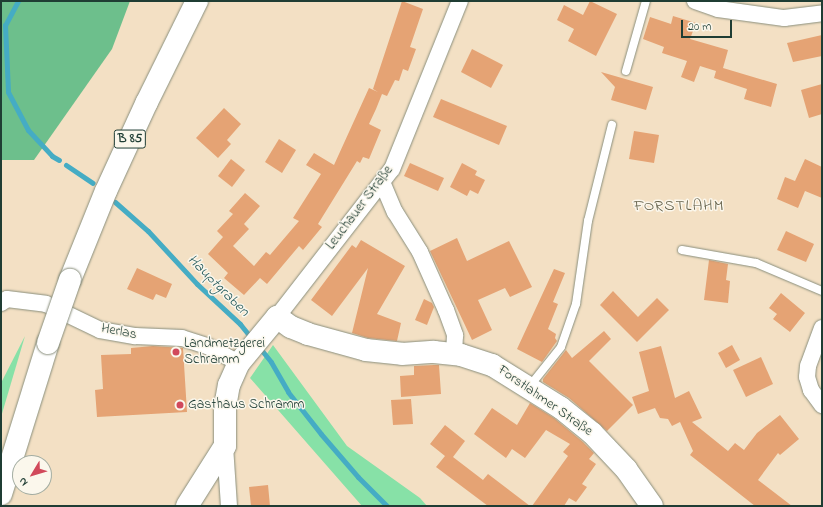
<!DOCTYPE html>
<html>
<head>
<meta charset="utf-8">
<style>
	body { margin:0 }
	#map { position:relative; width:823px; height:507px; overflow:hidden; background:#f3e0c4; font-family:"Indie Flower",sans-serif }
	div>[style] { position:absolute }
	.green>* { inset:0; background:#87e1a7 }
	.forest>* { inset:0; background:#6dbf8c }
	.stream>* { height:5px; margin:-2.5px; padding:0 2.5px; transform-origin:2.5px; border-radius:2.5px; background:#45acc4 }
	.building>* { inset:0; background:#e5a374 }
	.roads { filter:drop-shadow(0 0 1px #898e7c) drop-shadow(0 0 1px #898e7c) }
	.lane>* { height:8px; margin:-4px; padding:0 4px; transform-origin:4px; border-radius:4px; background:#fff }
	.street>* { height:16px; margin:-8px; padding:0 8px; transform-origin:8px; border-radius:8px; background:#fff }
	.secondary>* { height:22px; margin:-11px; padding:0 11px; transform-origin:11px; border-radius:11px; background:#fff }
	.primary>* { height:22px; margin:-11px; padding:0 11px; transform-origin:11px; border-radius:11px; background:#fff }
	.bridges { filter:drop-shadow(0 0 1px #898e7c) drop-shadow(0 0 1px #898e7c) }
	.primary-bridge>* { height:22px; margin:-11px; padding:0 11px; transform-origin:11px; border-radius:11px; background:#fff }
	.dots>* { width:11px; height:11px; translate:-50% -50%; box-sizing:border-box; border:2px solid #fbf7ec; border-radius:50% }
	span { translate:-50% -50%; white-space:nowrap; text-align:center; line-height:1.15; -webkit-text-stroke:3px #fbf7ec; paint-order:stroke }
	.shield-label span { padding:1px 3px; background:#fbf7ec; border:1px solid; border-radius:3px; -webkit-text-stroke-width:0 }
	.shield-label { font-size:13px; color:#1f3d34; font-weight:700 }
	.street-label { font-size:14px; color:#1f3d34 }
	.poi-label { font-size:14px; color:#1f3d34 }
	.left { translate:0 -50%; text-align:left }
	.water-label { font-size:15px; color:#2a5e5f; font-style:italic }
	.quarter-label { font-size:16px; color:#64614a; letter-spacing:1px }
	.frame { position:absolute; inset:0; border:2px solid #1f3d34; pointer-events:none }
	.north { position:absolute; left:12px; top:455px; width:40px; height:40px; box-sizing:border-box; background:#fbf7ec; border:1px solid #a3ada2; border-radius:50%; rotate:232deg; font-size:11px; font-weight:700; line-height:16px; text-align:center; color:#1f3d34 }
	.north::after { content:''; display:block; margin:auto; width:14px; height:18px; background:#d1495b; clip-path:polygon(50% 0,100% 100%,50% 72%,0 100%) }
	.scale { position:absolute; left:681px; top:20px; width:51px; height:18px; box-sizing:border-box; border:2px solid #1f3d34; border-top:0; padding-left:5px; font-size:12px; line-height:14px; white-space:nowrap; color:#1f3d34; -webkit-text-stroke:3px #fbf7ec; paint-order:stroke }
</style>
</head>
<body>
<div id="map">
	<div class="green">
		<div style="clip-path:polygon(25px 336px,1px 417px,1px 383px)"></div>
		<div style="clip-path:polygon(273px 345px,347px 446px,420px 498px,427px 506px,362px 506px,250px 378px)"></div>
	</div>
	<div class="forest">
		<div style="clip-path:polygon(1px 1px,130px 1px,112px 49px,34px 160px,1px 160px)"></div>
	</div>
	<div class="stream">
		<div style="left:18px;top:1px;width:27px;rotate:118deg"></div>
		<div style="left:5px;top:25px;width:67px;rotate:87.4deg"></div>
		<div style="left:8px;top:92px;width:43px;rotate:62.2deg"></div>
		<div style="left:28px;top:130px;width:35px;rotate:47deg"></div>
		<div style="left:52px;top:156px;width:8px;rotate:30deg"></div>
		<div style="left:66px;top:165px;width:32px;rotate:34deg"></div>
		<div style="left:115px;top:202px;width:44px;rotate:41.3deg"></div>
		<div style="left:148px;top:231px;width:72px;rotate:47.2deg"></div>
		<div style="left:197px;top:284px;width:59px;rotate:42.9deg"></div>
		<div style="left:240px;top:324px;width:19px;rotate:51deg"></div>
		<div style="left:259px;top:347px;width:19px;rotate:51deg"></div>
		<div style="left:271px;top:362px;width:34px;rotate:60deg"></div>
		<div style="left:288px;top:392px;width:53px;rotate:51.8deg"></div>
		<div style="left:321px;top:434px;width:57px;rotate:49.3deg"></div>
		<div style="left:358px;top:477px;width:41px;rotate:45deg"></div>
	</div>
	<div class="building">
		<div style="clip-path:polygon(402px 1px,423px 9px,410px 47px,416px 49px,408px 71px,403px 69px,399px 81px,395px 80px,387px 96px,382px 94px,376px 109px,369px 124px,381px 130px,369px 159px,363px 157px,360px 163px,357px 161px,318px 224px,322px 227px,303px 250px,299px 246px,267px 284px,260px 278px,244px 295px,224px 278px,228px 273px,208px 254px,223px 237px,217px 231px,233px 214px,229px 211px,245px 193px,260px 206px,244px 224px,249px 229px,233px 246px,254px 266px,266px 252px,270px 255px,299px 221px,293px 218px,321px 174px,306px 165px,314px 153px,334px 165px,369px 88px,378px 92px,373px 89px)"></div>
		<div style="clip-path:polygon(590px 1px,617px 14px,596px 56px,568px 41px,574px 29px,557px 20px,564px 5px,583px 15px)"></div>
		<div style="clip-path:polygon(673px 16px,696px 23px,690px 39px,728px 50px,723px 68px,777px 84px,771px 107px,744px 99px,747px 89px,714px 78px,716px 71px,700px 66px,694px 82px,681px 77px,687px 61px,662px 53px,664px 47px,643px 39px,650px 17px,671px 24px)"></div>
		<div style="clip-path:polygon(822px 35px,822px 56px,793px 62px,787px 43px)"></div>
		<div style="clip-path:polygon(472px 49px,503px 65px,491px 88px,461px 72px)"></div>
		<div style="clip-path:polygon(601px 72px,653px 87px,646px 110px,611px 100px,615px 87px)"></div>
		<div style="clip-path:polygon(822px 84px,822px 114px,809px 118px,801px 90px)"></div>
		<div style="clip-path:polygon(441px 99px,507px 126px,499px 145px,433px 117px)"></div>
		<div style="clip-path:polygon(224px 108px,241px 124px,227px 140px,231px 144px,218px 158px,196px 138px)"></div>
		<div style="clip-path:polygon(634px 131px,659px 135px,654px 163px,629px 159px)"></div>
		<div style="clip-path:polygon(279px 139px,296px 150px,282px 173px,265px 162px)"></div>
		<div style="clip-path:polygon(231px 159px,245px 170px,232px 187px,218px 176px)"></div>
		<div style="clip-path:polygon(805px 159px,822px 167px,822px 198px,805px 191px,798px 208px,777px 199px,785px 177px,795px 181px)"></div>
		<div style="clip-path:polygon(410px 163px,444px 178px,438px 191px,404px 176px)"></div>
		<div style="clip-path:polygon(462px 163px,477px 171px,475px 175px,485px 180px,478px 194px,470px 190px,467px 196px,450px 187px)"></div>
		<div style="clip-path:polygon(786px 231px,814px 244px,806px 262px,777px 250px)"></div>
		<div style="clip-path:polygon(457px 238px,467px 261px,509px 241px,532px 287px,510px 297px,505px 288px,478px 300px,492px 330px,472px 340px,430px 251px)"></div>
		<div style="clip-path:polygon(361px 240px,405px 266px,377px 314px,401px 323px,397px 341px,368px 338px,352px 333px,368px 268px,332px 316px,311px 300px,352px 245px,356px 248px)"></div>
		<div style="clip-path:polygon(709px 260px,728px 264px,726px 280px,730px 281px,728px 303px,704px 300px)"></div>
		<div style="clip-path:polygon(137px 268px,172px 284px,166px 298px,156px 294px,153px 300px,127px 289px)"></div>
		<div style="clip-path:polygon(554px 269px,565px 273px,553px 302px,558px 304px,548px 329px,556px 334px,555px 338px,557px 341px,542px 362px,517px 349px)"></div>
		<div style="clip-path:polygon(613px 291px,638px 317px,657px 298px,669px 310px,637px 342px,600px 305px)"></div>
		<div style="clip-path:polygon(781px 293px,805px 313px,790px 332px,773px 319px,777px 314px,769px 308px)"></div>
		<div style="clip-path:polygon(424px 299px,432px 303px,434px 307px,427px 325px,415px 320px)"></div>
		<div style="clip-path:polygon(604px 331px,611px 339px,589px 361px,633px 405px,607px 431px,569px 398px,543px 382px,543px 379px,566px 350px,572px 358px)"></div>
		<div style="clip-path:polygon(732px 345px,740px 360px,726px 368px,718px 353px)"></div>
		<div style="clip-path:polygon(153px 346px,183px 348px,187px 412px,97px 417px,95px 390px,103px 389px,101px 355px,131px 354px,131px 348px)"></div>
		<div style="clip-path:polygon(661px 346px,675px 398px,689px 391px,702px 418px,692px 422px,728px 451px,735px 443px,744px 450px,757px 433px,780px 415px,799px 439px,780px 455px,778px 453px,758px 480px,792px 506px,755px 506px,690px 455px,693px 451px,680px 422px,672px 426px,668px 419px,660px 418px,655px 408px,638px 414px,632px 397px,649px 391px,639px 352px)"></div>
		<div style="clip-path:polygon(761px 357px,773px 384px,746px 397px,733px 370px)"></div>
		<div style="clip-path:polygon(434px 365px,439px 365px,441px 394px,401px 397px,400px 376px,414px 375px,414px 366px)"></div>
		<div style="clip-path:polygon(411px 399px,413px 424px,393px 425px,391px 400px)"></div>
		<div style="clip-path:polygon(530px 403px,554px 418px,583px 442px,594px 453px,589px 459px,596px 464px,582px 484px,587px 487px,576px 502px,569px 498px,564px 506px,532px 506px,568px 456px,563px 452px,570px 444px,546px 430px,525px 458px,512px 449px,506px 458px,474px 434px,492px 408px,517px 425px)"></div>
		<div style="clip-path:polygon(445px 425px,465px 441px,453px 457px,483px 480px,488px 474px,530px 506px,488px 506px,436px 467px,445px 456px,430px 444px)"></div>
		<div style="clip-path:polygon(268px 485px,270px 506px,251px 506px,249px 487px)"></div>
	</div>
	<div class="roads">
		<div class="lane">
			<div style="left:626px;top:71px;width:73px;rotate:-74.1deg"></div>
			<div style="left:682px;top:250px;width:75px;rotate:10deg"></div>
			<div style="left:756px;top:263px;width:72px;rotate:23deg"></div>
			<div style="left:529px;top:387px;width:51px;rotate:-51.3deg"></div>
			<div style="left:561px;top:347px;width:46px;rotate:-70.8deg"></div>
			<div style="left:576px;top:304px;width:84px;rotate:-81.8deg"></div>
			<div style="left:588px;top:221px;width:99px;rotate:-76deg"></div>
		</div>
		<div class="street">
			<div style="left:695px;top:1px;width:24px;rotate:19deg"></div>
			<div style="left:718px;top:9px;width:67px;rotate:7.8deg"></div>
			<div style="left:784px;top:18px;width:38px;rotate:-7deg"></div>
			<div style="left:382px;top:182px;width:33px;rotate:67deg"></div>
			<div style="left:395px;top:212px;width:47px;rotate:58deg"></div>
			<div style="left:420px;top:252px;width:64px;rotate:65.9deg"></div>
			<div style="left:446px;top:310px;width:27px;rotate:70deg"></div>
			<div style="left:455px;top:335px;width:19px;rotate:93deg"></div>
			<div style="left:1px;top:303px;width:7px;rotate:-34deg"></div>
			<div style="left:7px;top:299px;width:39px;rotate:7deg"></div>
			<div style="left:46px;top:304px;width:60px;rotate:25.7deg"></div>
			<div style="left:100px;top:330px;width:36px;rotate:10deg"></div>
			<div style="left:135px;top:336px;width:47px;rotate:2.4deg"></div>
			<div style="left:182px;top:338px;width:28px;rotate:18deg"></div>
			<div style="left:209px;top:347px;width:34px;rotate:28deg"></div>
			<div style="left:277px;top:317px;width:187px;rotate:-52.2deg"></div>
			<div style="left:392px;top:169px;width:181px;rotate:-68deg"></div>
			<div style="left:822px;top:328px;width:40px;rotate:110.2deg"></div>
			<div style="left:808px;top:366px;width:11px;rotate:95deg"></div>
			<div style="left:807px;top:377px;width:14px;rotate:73deg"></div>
			<div style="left:811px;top:390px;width:19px;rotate:54deg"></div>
			<div style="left:225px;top:446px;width:60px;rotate:86.2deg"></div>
		</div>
		<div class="secondary">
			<div style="left:187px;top:506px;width:71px;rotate:-57.7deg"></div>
			<div style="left:225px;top:446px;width:39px;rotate:-90deg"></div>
			<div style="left:225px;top:407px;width:22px;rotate:-80deg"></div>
			<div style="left:229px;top:385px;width:24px;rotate:-66deg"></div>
			<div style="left:239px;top:363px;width:60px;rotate:-50.4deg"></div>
			<div style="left:277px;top:317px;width:17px;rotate:36deg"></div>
			<div style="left:291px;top:327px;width:18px;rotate:22deg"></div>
			<div style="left:308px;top:334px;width:60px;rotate:15.4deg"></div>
			<div style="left:366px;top:350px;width:36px;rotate:6deg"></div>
			<div style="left:402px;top:354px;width:32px;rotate:-4deg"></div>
			<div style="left:434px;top:352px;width:27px;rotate:6deg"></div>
			<div style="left:461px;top:355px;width:33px;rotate:18deg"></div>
			<div style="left:492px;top:365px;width:81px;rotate:31.9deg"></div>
			<div style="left:561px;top:408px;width:40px;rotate:39deg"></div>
			<div style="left:592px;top:433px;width:50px;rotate:46.6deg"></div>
			<div style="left:626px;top:469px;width:45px;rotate:54.9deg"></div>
		</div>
		<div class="primary">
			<div style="left:70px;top:280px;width:96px;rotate:-68deg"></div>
			<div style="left:106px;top:191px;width:98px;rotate:-65.3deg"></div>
			<div style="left:147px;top:102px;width:113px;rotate:-63.7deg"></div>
			<div style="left:1px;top:494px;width:158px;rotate:-72.7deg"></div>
		</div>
	</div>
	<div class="bridges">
		<div class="primary-bridge">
			<div style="left:48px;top:343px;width:67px;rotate:-70.8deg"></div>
		</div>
	</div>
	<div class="dots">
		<div style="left:176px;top:352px;background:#d1495b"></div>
		<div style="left:180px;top:405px;background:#d1495b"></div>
	</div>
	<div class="shield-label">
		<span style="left:130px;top:139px">B 85</span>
	</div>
	<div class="street-label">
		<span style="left:360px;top:208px;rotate:-53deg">Leuchauer Straße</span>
		<span style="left:119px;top:332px;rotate:11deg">Herlas</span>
		<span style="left:545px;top:401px;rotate:35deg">Forstlahmer Straße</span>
	</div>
	<div class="poi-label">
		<span class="left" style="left:184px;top:352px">Landmetzgerei<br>Schramm</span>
		<span class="left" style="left:188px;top:405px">Gasthaus Schramm</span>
	</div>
	<div class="water-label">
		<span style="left:218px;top:286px;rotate:45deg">Hauptgraben</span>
	</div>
	<div class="quarter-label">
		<span style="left:679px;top:206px">FORSTLAHM</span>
	</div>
	<div class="frame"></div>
	<div class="north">N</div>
	<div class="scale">20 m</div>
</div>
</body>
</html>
